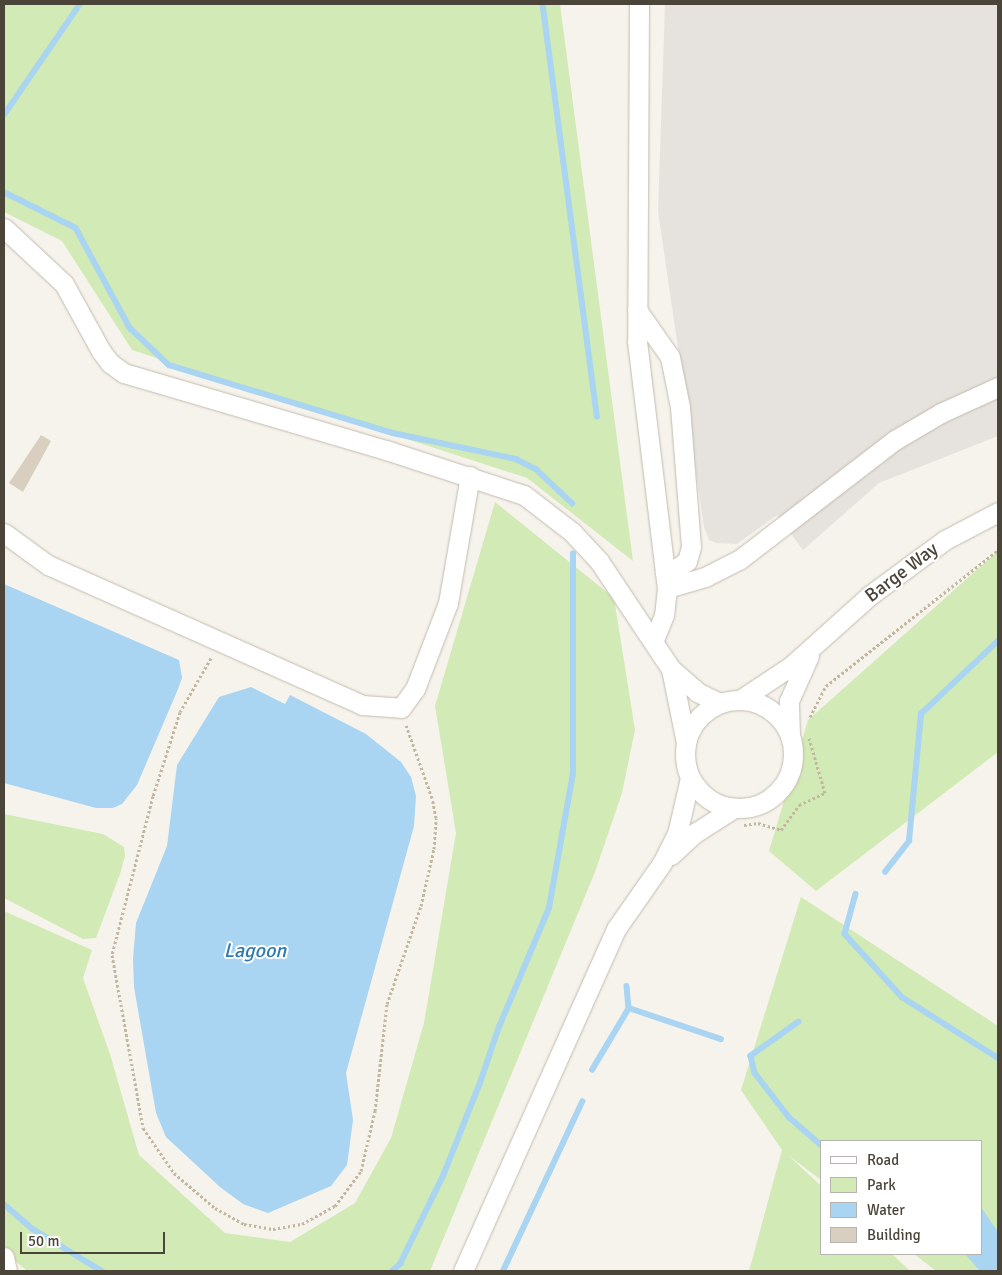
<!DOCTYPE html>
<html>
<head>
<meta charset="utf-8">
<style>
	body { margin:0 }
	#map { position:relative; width:1002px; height:1275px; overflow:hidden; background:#f6f3ec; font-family:Signika,sans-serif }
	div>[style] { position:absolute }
	.industrial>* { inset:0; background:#e6e2dd }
	.green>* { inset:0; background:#d2eab5 }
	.water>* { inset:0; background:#a9d4f2 }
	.stream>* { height:5.5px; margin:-2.75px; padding:0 2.75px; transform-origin:2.75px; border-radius:2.75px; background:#a9d4f2 }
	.building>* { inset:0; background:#d8cfc1 }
	.path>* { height:3px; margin-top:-1.5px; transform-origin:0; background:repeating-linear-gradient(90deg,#c4b79f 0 2.5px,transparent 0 5px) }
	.roads { filter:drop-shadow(0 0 1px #c2bbae) drop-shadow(0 0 1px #c2bbae) }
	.minor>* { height:19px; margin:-9.5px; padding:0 9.5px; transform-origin:9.5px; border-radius:9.5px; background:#fff }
	.minor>.ring { margin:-9.5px; padding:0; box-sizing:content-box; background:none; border:19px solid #fff; border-radius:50% }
	span { translate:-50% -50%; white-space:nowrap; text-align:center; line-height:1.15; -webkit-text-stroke:4px #fff; paint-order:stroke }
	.street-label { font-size:19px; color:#4b4439 }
	.water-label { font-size:20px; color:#2e7ab2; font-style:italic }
	.frame { position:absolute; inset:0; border:5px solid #4b4439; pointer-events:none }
	.legend { position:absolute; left:820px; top:1140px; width:162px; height:115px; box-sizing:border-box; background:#fff; border:1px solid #b7b4b0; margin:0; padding:6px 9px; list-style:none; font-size:15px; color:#4b4439 }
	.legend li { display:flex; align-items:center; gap:10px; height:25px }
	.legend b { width:25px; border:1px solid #b7b4b0 }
	.scale { position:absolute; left:20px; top:1232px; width:145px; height:22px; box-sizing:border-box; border:2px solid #4b4439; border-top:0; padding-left:6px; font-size:15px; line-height:18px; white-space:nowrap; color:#4b4439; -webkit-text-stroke:4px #fff; paint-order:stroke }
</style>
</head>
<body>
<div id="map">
	<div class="industrial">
		<div style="clip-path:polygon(665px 4px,998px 4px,998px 436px,879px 483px,803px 550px,777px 515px,737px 544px,716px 543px,709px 540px,704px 527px,658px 211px)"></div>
	</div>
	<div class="green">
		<div style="clip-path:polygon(4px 4px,560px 4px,633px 561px,527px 478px,132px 350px,62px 241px,4px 212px)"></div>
		<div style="clip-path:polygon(495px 502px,614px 598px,635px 730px,622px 793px,595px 872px,430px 1271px,27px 1271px,4px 1251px,4px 911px,92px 950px,83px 978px,110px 1054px,139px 1155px,225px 1233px,290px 1242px,355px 1203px,391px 1138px,424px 1023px,456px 833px,435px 706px)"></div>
		<div style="clip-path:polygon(998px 551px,998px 752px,816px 891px,769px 851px,808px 720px)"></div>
		<div style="clip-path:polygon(4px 814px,103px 834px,124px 847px,125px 856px,120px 874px,96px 938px,83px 939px,4px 898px)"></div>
		<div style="clip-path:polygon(801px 897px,998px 1026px,998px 1271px,936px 1271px,914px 1254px,981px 1254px,981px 1141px,821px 1141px,821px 1180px,788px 1155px,821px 1186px,821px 1254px,892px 1254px,910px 1271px,749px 1271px,782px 1150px,741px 1090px)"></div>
	</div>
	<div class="water">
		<div style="clip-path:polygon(4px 584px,179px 660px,182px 678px,178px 689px,137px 785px,122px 804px,113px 808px,96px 808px,4px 783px)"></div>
		<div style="clip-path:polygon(251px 687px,285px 704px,290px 695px,366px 734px,401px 762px,411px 777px,416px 796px,414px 826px,346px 1073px,353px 1120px,347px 1165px,331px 1186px,268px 1213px,243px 1204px,220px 1187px,166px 1137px,156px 1113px,134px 987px,133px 959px,136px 923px,167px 846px,177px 765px,219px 697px)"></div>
		<div style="clip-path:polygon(981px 1207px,998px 1232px,998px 1271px,980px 1271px,965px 1254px,981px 1254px)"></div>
	</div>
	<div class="stream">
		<div style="left:543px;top:4px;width:416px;rotate:82.5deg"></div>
		<div style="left:4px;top:115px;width:135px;rotate:-55.6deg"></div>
		<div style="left:4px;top:192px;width:80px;rotate:26.6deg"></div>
		<div style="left:76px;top:228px;width:114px;rotate:61.6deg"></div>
		<div style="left:130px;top:328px;width:54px;rotate:43.5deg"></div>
		<div style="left:169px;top:365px;width:234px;rotate:16.9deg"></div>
		<div style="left:393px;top:433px;width:126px;rotate:11.9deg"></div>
		<div style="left:516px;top:459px;width:22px;rotate:27deg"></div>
		<div style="left:536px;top:469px;width:50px;rotate:43.4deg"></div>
		<div style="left:885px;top:872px;width:39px;rotate:-52deg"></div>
		<div style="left:909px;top:841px;width:128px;rotate:-84.6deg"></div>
		<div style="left:921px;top:714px;width:106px;rotate:-43.5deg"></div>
		<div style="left:856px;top:894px;width:41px;rotate:105.4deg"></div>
		<div style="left:845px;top:934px;width:85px;rotate:47.9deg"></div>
		<div style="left:902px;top:997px;width:114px;rotate:32.4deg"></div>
		<div style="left:627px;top:986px;width:22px;rotate:85deg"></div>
		<div style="left:799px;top:1022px;width:59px;rotate:144.7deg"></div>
		<div style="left:751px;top:1056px;width:17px;rotate:77deg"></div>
		<div style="left:755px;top:1073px;width:56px;rotate:52.3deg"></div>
		<div style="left:789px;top:1117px;width:43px;rotate:41.2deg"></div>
		<div style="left:592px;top:1070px;width:72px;rotate:-59.2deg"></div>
		<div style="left:629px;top:1008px;width:97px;rotate:18.6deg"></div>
		<div style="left:4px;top:1204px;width:38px;rotate:41deg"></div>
		<div style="left:33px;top:1229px;width:81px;rotate:31.3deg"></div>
		<div style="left:392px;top:1271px;width:11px;rotate:-41deg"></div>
		<div style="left:400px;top:1264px;width:98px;rotate:-64deg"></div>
		<div style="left:443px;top:1176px;width:100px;rotate:-68.3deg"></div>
		<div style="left:480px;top:1083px;width:59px;rotate:-71.3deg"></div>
		<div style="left:499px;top:1027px;width:129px;rotate:-67.2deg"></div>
		<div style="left:549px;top:908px;width:137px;rotate:-79.9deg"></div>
		<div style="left:573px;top:773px;width:219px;rotate:-90deg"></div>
		<div style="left:503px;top:1271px;width:187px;rotate:-64.9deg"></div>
	</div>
	<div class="building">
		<div style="clip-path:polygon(41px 435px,51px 441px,23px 492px,9px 483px)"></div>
	</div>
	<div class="path">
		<div style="left:211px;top:658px;width:62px;rotate:119.9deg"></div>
		<div style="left:180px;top:712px;width:88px;rotate:107.8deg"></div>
		<div style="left:153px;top:796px;width:164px;rotate:104.5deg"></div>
		<div style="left:112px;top:955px;width:176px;rotate:79.8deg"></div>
		<div style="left:143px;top:1128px;width:55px;rotate:55.4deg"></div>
		<div style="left:174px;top:1173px;width:54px;rotate:40.5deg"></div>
		<div style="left:215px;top:1208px;width:33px;rotate:29deg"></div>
		<div style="left:244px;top:1224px;width:29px;rotate:10deg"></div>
		<div style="left:273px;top:1229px;width:29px;rotate:-10deg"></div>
		<div style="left:302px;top:1224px;width:38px;rotate:-29deg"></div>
		<div style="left:335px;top:1206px;width:44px;rotate:-53.4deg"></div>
		<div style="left:361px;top:1171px;width:62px;rotate:-76.9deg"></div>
		<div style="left:375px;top:1111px;width:108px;rotate:-83.6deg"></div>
		<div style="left:387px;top:1004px;width:104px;rotate:-70.9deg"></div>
		<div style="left:421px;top:906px;width:58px;rotate:-77.2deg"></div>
		<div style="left:434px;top:849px;width:31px;rotate:-86deg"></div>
		<div style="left:436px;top:818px;width:20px;rotate:-101deg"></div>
		<div style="left:432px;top:798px;width:77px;rotate:-109.6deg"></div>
		<div style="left:810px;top:717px;width:35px;rotate:-63deg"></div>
		<div style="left:826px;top:686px;width:219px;rotate:-38.3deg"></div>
		<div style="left:744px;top:825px;width:14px;rotate:-8deg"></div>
		<div style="left:758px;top:823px;width:24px;rotate:17deg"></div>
		<div style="left:781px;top:830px;width:31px;rotate:-54deg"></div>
		<div style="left:799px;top:805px;width:29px;rotate:-25deg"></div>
		<div style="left:825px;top:793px;width:57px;rotate:-106.2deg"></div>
	</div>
	<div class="roads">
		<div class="minor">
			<div style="left:639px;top:4px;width:337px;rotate:90.3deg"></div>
			<div style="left:637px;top:341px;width:249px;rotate:83.1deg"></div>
			<div style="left:667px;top:588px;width:27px;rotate:96deg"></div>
			<div style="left:664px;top:615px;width:27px;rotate:112deg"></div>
			<div style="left:4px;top:228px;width:82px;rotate:43deg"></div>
			<div style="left:64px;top:284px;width:77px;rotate:61.1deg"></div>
			<div style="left:101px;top:351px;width:15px;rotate:53deg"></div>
			<div style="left:110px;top:363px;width:17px;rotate:36deg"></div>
			<div style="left:124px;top:373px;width:273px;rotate:16.4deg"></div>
			<div style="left:386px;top:450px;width:145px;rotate:18.1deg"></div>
			<div style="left:524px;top:495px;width:61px;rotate:37.6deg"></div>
			<div style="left:572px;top:532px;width:40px;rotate:47deg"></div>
			<div style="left:599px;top:561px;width:130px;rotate:56.3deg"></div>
			<div style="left:671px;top:669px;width:35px;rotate:41deg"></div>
			<div style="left:697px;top:692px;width:25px;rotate:26deg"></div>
			<div style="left:637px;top:310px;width:57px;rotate:54.9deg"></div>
			<div style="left:670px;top:357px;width:51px;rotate:78.7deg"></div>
			<div style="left:680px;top:407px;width:140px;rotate:85.5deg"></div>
			<div style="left:691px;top:547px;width:15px;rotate:106deg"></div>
			<div style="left:687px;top:561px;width:12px;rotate:145deg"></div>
			<div style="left:677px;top:568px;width:13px;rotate:162deg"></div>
			<div style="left:4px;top:533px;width:54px;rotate:36deg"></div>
			<div style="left:48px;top:565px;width:344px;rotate:24deg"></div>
			<div style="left:362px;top:705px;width:39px;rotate:4deg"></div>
			<div style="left:401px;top:708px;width:24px;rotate:-54deg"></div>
			<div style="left:415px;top:689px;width:92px;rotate:-69deg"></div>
			<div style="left:448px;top:603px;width:129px;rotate:-80.2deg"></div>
			<div style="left:667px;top:588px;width:40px;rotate:-16deg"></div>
			<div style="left:705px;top:577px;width:38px;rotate:-27deg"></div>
			<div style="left:739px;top:560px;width:197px;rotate:-37.6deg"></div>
			<div style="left:895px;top:440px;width:53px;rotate:-30.4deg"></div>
			<div style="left:941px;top:413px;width:63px;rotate:-24.5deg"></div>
			<div style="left:671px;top:669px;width:76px;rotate:78.5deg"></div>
			<div style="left:740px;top:700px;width:61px;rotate:-33.7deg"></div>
			<div style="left:791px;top:666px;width:105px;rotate:-41.9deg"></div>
			<div style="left:869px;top:596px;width:49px;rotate:-36.6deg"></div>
			<div style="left:908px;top:567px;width:46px;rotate:-36.1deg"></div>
			<div style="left:945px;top:540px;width:60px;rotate:-27.8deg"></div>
			<div class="ring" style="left:685px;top:700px;width:89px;height:89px"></div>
			<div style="left:790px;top:734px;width:33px;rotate:-92deg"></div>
			<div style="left:789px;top:701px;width:49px;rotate:-66deg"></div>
			<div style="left:671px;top:855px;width:33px;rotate:-43deg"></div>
			<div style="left:695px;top:833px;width:46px;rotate:-32.7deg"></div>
			<div style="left:4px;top:1257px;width:14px;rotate:78deg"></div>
			<div style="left:463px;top:1271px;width:375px;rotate:-65.9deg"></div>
			<div style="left:616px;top:929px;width:80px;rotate:-55.1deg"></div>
			<div style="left:662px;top:863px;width:33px;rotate:-63deg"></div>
			<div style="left:677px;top:834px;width:57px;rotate:-76.9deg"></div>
		</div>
	</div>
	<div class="street-label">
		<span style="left:902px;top:573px;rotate:-37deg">Barge Way</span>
	</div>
	<div class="water-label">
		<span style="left:255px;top:950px">Lagoon</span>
	</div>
	<div class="frame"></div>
	<ul class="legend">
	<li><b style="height:6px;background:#fff"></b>Road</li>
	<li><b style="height:14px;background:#d2eab5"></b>Park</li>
	<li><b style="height:14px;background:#a9d4f2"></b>Water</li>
	<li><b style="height:14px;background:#d8cfc1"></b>Building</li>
	</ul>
	<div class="scale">50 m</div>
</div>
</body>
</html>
